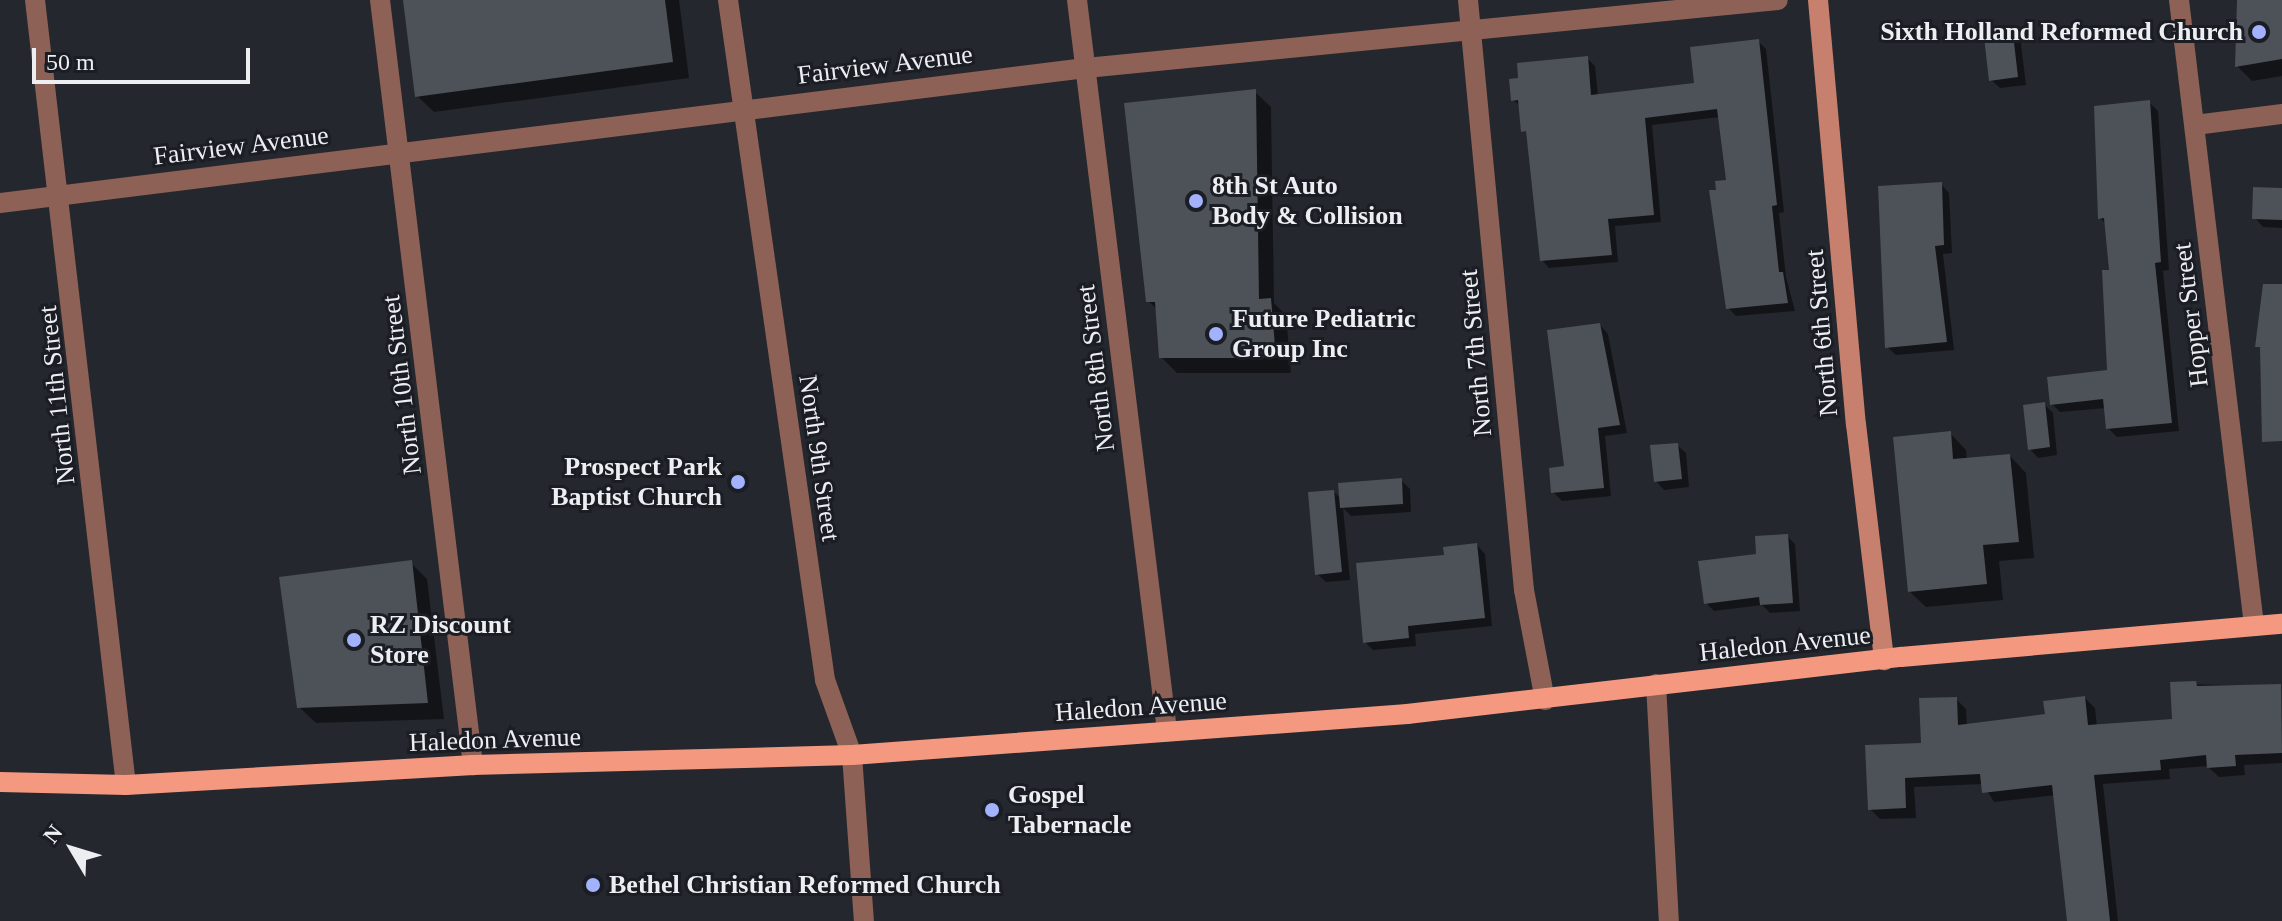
<!DOCTYPE html>
<html>
<head>
<meta charset="utf-8">
<style>
	body { margin:0 }
	#map { position:relative; width:2282px; height:921px; overflow:hidden; background:#24272d; font-family:"Times New Roman",serif }
	div>[style] { position:absolute }
	.shadow>* { inset:0; background:#0007 }
	.building>* { inset:0; background:#4d5158 }
	.minor>* { height:20px; margin:-10px; padding:0 10px; transform-origin:10px; border-radius:10px; background:#8d6155 }
	.tertiary>* { height:20px; margin:-10px; padding:0 10px; transform-origin:10px; border-radius:10px; background:#8d6155 }
	.secondary>* { height:20px; margin:-10px; padding:0 10px; transform-origin:10px; border-radius:10px; background:#c7806d }
	.primary>* { height:20px; margin:-10px; padding:0 10px; transform-origin:10px; border-radius:10px; background:#f49880 }
	.dots>* { width:22px; height:22px; translate:-50% -50%; box-sizing:border-box; border:4px solid #1a1d23; border-radius:50% }
	span { translate:-50% -50%; white-space:nowrap; text-align:center; line-height:1.15; -webkit-text-stroke:6px #1a1d23; paint-order:stroke }
	.poi-label { font-size:26px; color:#eceef2; font-weight:700 }
	.right { translate:-100% -50%; text-align:right }
	.left { translate:0 -50%; text-align:left }
	.street-label { font-size:26px; color:#eceef2 }
	.north { position:absolute; left:32px; top:809px; width:80px; height:80px; -webkit-text-stroke:6px #1a1d23; paint-order:stroke; rotate:308deg; font-size:22px; font-weight:700; line-height:32px; text-align:center; color:#eceef2 }
	.north::after { content:''; display:block; margin:auto; width:28px; height:36px; background:#eceef2; clip-path:polygon(50% 0,100% 100%,50% 72%,0 100%) }
	.scale { position:absolute; left:32px; top:48px; width:218px; height:36px; box-sizing:border-box; border:4px solid #eceef2; border-top:0; padding-left:10px; font-size:24px; line-height:28px; white-space:nowrap; color:#eceef2; -webkit-text-stroke:6px #1a1d23; paint-order:stroke }
</style>
</head>
<body>
<div id="map">
	<div class="shadow">
		<div style="clip-path:polygon(405px 0,679px 0,689px 78px,434px 112px,417px 96px)"></div>
		<div style="clip-path:polygon(2239px 0,2282px 0,2282px 76px,2252px 81px,2237px 66px)"></div>
		<div style="clip-path:polygon(2012px 27px,2020px 36px,2026px 85px,2000px 88px,1991px 80px)"></div>
		<div style="clip-path:polygon(1758px 41px,1766px 49px,1784px 212px,1779px 213px,1786px 277px,1795px 311px,1736px 316px,1728px 308px,1718px 192px,1728px 182px,1720px 117px,1652px 125px,1661px 222px,1615px 226px,1618px 262px,1549px 268px,1542px 260px,1528px 136px,1521px 107px,1513px 100px,1587px 58px,1595px 66px,1598px 96px,1696px 84px)"></div>
		<div style="clip-path:polygon(1255px 92px,1271px 107px,1274px 303px,1286px 315px,1291px 373px,1177px 373px,1161px 357px,1158px 310px,1148px 301px)"></div>
		<div style="clip-path:polygon(2149px 102px,2158px 111px,2169px 270px,2163px 271px,2179px 431px,2117px 437px,2108px 428px,2106px 408px,2060px 412px,2052px 404px,2109px 372px,2111px 272px,2106px 224px,2100px 218px)"></div>
		<div style="clip-path:polygon(1941px 184px,1949px 193px,1952px 253px,1943px 254px,1954px 350px,1896px 355px,1887px 347px)"></div>
		<div style="clip-path:polygon(2282px 190px,2282px 228px,2263px 227px,2255px 218px)"></div>
		<div style="clip-path:polygon(1600px 325px,1608px 334px,1627px 433px,1605px 436px,1611px 496px,1562px 501px,1553px 492px,1566px 468px)"></div>
		<div style="clip-path:polygon(2044px 404px,2053px 413px,2057px 455px,2038px 458px,2030px 449px)"></div>
		<div style="clip-path:polygon(1950px 433px,1966px 450px,1967px 460px,2010px 456px,2026px 473px,2034px 558px,1999px 561px,2003px 600px,1926px 607px,1909px 591px)"></div>
		<div style="clip-path:polygon(1677px 445px,1686px 453px,1689px 487px,1664px 490px,1656px 481px)"></div>
		<div style="clip-path:polygon(1401px 480px,1410px 489px,1411px 512px,1351px 516px,1343px 508px,1350px 580px,1326px 582px,1317px 574px,1334px 492px,1342px 500px)"></div>
		<div style="clip-path:polygon(1787px 536px,1795px 544px,1800px 611px,1770px 613px,1762px 605px,1714px 611px,1706px 603px)"></div>
		<div style="clip-path:polygon(1477px 545px,1485px 554px,1492px 626px,1415px 634px,1416px 646px,1373px 650px,1365px 642px,1446px 557px)"></div>
		<div style="clip-path:polygon(411px 563px,427px 579px,444px 719px,316px 723px,299px 707px)"></div>
		<div style="clip-path:polygon(2172px 684px,2280px 686px,2282px 763px,2244px 765px,2245px 775px,2219px 777px,2207px 766px,2169px 769px,2170px 779px,2103px 784px,2118px 921px,2069px 921px,2056px 795px,1994px 802px,1983px 784px,1914px 787px,1916px 818px,1880px 819px,1870px 809px,1956px 699px,1966px 709px,1967px 726px,2047px 716px,2085px 698px,2095px 708px,2097px 727px,2174px 721px)"></div>
	</div>
	<div class="building">
		<div style="clip-path:polygon(403px 0,665px 0,673px 62px,415px 97px)"></div>
		<div style="clip-path:polygon(2237px 0,2282px 0,2282px 59px,2235px 67px)"></div>
		<div style="clip-path:polygon(2012px 25px,2018px 77px,1989px 81px,1983px 28px)"></div>
		<div style="clip-path:polygon(1759px 39px,1777px 205px,1772px 206px,1779px 272px,1783px 272px,1788px 303px,1726px 309px,1709px 190px,1716px 190px,1715px 181px,1726px 180px,1717px 109px,1645px 118px,1654px 215px,1608px 219px,1612px 255px,1540px 261px,1526px 131px,1521px 132px,1518px 100px,1511px 101px,1509px 79px,1518px 78px,1517px 63px,1588px 56px,1591px 95px,1694px 83px,1690px 47px)"></div>
		<div style="clip-path:polygon(1256px 89px,1259px 299px,1271px 298px,1276px 358px,1159px 358px,1155px 302px,1146px 302px,1124px 103px)"></div>
		<div style="clip-path:polygon(2150px 100px,2161px 262px,2155px 263px,2172px 423px,2106px 429px,2103px 399px,2050px 405px,2047px 377px,2107px 370px,2102px 270px,2109px 270px,2104px 218px,2098px 219px,2094px 106px)"></div>
		<div style="clip-path:polygon(1942px 182px,1944px 245px,1935px 246px,1947px 342px,1885px 348px,1878px 186px)"></div>
		<div style="clip-path:polygon(2253px 187px,2282px 188px,2282px 220px,2252px 219px)"></div>
		<div style="clip-path:polygon(2263px 284px,2282px 284px,2282px 441px,2262px 442px,2260px 347px,2255px 347px)"></div>
		<div style="clip-path:polygon(1600px 323px,1620px 425px,1598px 428px,1604px 488px,1551px 493px,1549px 468px,1564px 466px,1547px 330px)"></div>
		<div style="clip-path:polygon(2045px 402px,2050px 447px,2028px 450px,2023px 405px)"></div>
		<div style="clip-path:polygon(1951px 431px,1953px 459px,2010px 454px,2019px 542px,1983px 545px,1987px 584px,1908px 592px,1893px 437px)"></div>
		<div style="clip-path:polygon(1678px 443px,1682px 479px,1654px 482px,1650px 445px)"></div>
		<div style="clip-path:polygon(1402px 478px,1403px 504px,1340px 508px,1338px 483px)"></div>
		<div style="clip-path:polygon(1334px 490px,1342px 572px,1315px 575px,1308px 492px)"></div>
		<div style="clip-path:polygon(1788px 534px,1793px 603px,1760px 605px,1759px 597px,1704px 604px,1698px 561px,1756px 554px,1755px 536px)"></div>
		<div style="clip-path:polygon(1477px 543px,1485px 618px,1408px 626px,1409px 638px,1363px 643px,1356px 563px,1444px 555px,1443px 547px)"></div>
		<div style="clip-path:polygon(412px 560px,428px 703px,297px 708px,279px 577px)"></div>
		<div style="clip-path:polygon(2196px 681px,2197px 686px,2281px 684px,2282px 753px,2235px 755px,2236px 766px,2207px 768px,2206px 755px,2160px 760px,2161px 770px,2094px 775px,2110px 921px,2067px 921px,2052px 785px,1982px 793px,1980px 774px,1905px 778px,1906px 808px,1868px 810px,1865px 745px,1921px 743px,1919px 698px,1957px 697px,1958px 725px,2045px 714px,2043px 701px,2085px 696px,2088px 725px,2172px 719px,2170px 682px)"></div>
	</div>
	<div class="minor">
		<div style="left:35px;top:0;width:790px;rotate:83.39deg"></div>
		<div style="left:380px;top:0;width:771px;rotate:83.07deg"></div>
		<div style="left:728px;top:0;width:687px;rotate:81.88deg"></div>
		<div style="left:825px;top:680px;width:80px;rotate:70.2deg"></div>
		<div style="left:852px;top:755px;width:166px;rotate:85.9deg"></div>
		<div style="left:1468px;top:0;width:593px;rotate:84.58deg"></div>
		<div style="left:1524px;top:590px;width:112px;rotate:79.2deg"></div>
		<div style="left:2179px;top:0;width:629px;rotate:83.16deg"></div>
		<div style="left:2195px;top:125px;width:88px;rotate:-7.2deg"></div>
		<div style="left:0;top:203px;width:1094px;rotate:-7.09deg"></div>
		<div style="left:1086px;top:68px;width:695px;rotate:-5.61deg"></div>
		<div style="left:1656px;top:684px;width:237px;rotate:86.9deg"></div>
	</div>
	<div class="tertiary">
		<div style="left:1077px;top:0;width:737px;rotate:82.98deg"></div>
	</div>
	<div class="secondary">
		<div style="left:1818px;top:0;width:426px;rotate:84.9deg"></div>
		<div style="left:1856px;top:424px;width:238px;rotate:83.2deg"></div>
	</div>
	<div class="primary">
		<div style="left:0;top:782px;width:126px;rotate:1.4deg"></div>
		<div style="left:126px;top:785px;width:348px;rotate:-3.3deg"></div>
		<div style="left:473px;top:765px;width:379px;rotate:-1.5deg"></div>
		<div style="left:852px;top:755px;width:557px;rotate:-4.22deg"></div>
		<div style="left:1407px;top:714px;width:497px;rotate:-6.6deg"></div>
		<div style="left:1901px;top:657px;width:382px;rotate:-5deg"></div>
	</div>
	<div class="dots">
		<div style="left:2259px;top:32px;background:#a2b2fd"></div>
		<div style="left:1196px;top:201px;background:#a2b2fd"></div>
		<div style="left:1216px;top:334px;background:#a2b2fd"></div>
		<div style="left:738px;top:482px;background:#a2b2fd"></div>
		<div style="left:354px;top:640px;background:#a2b2fd"></div>
		<div style="left:992px;top:810px;background:#a2b2fd"></div>
		<div style="left:593px;top:885px;background:#a2b2fd"></div>
	</div>
	<div class="poi-label">
		<span class="right" style="left:2243px;top:32px">Sixth Holland Reformed Church</span>
		<span class="left" style="left:1212px;top:201px">8th St Auto<br>Body &amp; Collision</span>
		<span class="left" style="left:1232px;top:334px">Future Pediatric<br>Group Inc</span>
		<span class="right" style="left:722px;top:482px">Prospect Park<br>Baptist Church</span>
		<span class="left" style="left:370px;top:640px">RZ Discount<br>Store</span>
		<span class="left" style="left:1008px;top:810px">Gospel<br>Tabernacle</span>
		<span class="left" style="left:609px;top:885px">Bethel Christian Reformed Church</span>
	</div>
	<div class="street-label">
		<span style="left:885px;top:65px;rotate:-7deg">Fairview Avenue</span>
		<span style="left:241px;top:146px;rotate:-7deg">Fairview Avenue</span>
		<span style="left:2191px;top:315px;rotate:-97deg">Hopper Street</span>
		<span style="left:1822px;top:333px;rotate:-95deg">North 6th Street</span>
		<span style="left:1476px;top:353px;rotate:-95deg">North 7th Street</span>
		<span style="left:1096px;top:368px;rotate:-97deg">North 8th Street</span>
		<span style="left:402px;top:385px;rotate:-97deg">North 10th Street</span>
		<span style="left:57px;top:395px;rotate:-96deg">North 11th Street</span>
		<span style="left:819px;top:458px;rotate:82deg">North 9th Street</span>
		<span style="left:1785px;top:644px;rotate:-6deg">Haledon Avenue</span>
		<span style="left:1141px;top:707px;rotate:-4deg">Haledon Avenue</span>
		<span style="left:495px;top:740px;rotate:-2deg">Haledon Avenue</span>
	</div>
	<div class="north">N</div>
	<div class="scale">50 m</div>
</div>
</body>
</html>
